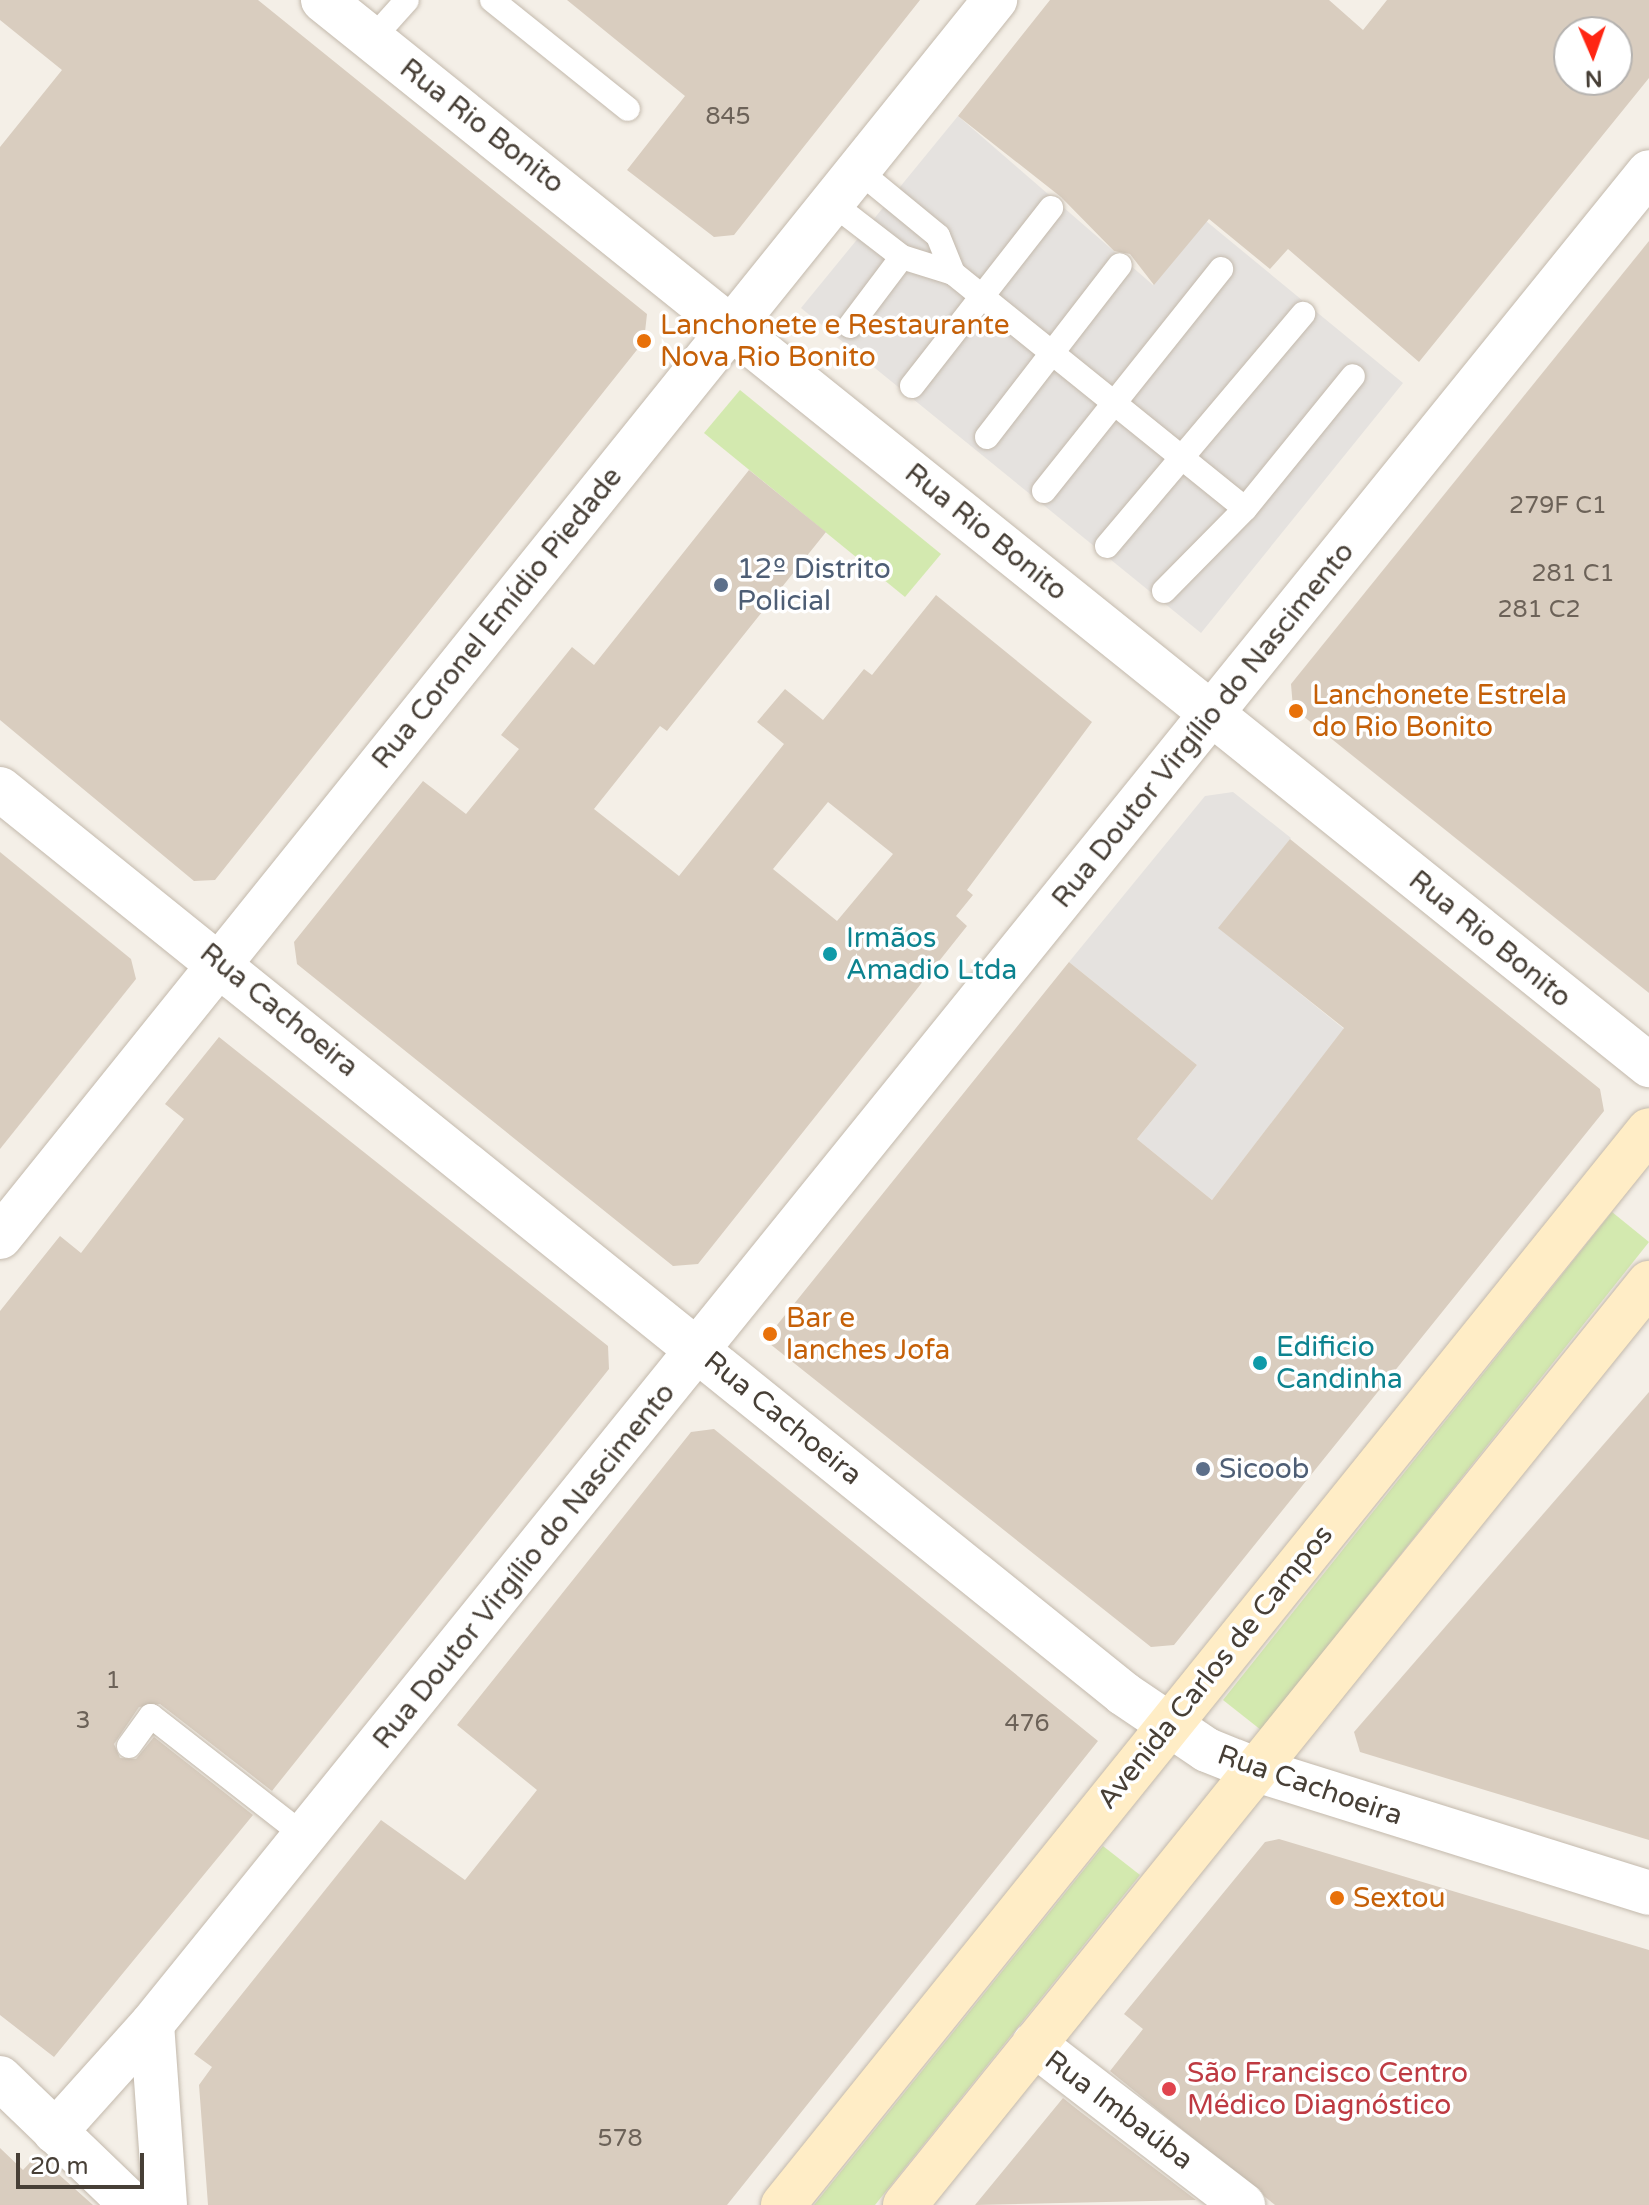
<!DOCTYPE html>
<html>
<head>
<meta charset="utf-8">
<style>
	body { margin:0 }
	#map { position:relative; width:1649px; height:2205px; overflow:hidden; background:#f4efe7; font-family:"Varela Round",sans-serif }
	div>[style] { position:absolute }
	.green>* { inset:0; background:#d3e9af }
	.parking>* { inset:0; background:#e5e2df }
	.building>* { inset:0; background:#d9cdbf }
	.roads { filter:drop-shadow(0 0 2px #c3b9ac) drop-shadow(0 0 2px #c3b9ac) }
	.service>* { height:24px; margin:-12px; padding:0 12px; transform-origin:12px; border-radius:12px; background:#fff }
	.minor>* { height:44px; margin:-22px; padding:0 22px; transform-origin:22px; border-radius:22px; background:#fff }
	.tertiary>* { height:44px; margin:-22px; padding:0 22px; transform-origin:22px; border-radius:22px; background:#fff }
	.secondary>* { height:44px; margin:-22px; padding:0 22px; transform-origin:22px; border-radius:22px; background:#ffedc6 }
	.dots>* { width:22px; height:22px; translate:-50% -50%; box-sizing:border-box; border:4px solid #fff; border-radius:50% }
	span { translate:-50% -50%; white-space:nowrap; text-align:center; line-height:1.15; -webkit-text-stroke:7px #fff; paint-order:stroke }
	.number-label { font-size:24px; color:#6c6258 }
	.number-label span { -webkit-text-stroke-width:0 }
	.street-label { font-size:28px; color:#473f36 }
	.food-label { font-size:28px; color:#c56008 }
	.left { translate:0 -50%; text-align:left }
	.service-label { font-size:28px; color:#4e5e75 }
	.culture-label { font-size:28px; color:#0d838f }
	.health-label { font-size:28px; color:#be3a42 }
	.north { position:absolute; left:1553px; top:16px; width:80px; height:80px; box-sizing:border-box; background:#fff; border:2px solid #b5b2af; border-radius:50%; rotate:178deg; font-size:22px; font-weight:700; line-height:32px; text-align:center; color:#473f36 }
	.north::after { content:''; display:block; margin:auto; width:28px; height:36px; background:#ff2613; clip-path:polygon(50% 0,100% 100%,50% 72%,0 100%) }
	.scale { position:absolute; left:16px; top:2153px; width:128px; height:36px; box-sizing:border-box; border:4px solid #473f36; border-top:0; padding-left:10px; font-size:24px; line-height:28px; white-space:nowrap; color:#473f36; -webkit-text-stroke:6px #fff; paint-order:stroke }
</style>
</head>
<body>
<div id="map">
	<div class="green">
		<div style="clip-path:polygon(740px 390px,941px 554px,905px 597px,704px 433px)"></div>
		<div style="clip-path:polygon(1612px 1212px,1649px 1242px,1261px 1730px,1223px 1700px)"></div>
		<div style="clip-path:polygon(1103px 1846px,1140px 1875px,875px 2205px,814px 2205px)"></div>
	</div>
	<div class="parking">
		<div style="clip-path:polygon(958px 116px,1153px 285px,1206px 221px,1403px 383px,1201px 633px,801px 308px)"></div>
		<div style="clip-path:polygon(1233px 792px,1291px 838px,1219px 928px,1344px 1029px,1212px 1200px,1137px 1139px,1197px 1065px,1069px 962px,1205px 796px)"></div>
	</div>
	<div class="building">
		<div style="clip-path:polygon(0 0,258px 0,647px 314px,644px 341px,215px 880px,194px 881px,0 720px,0 147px,62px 70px,0 20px)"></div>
		<div style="clip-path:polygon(567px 0,920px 0,734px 235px,714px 237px,627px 170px,685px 96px)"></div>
		<div style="clip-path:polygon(evenodd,1050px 0,1329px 0,1363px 30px,1387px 0,1649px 0,1649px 78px,1419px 362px,1288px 249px,1270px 269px,1209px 219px,1154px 285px,1130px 254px,1114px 251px,1061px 197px,958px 116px,1050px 0,1569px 32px,1617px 32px,1617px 80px,1569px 80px,1569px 32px)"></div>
		<div style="clip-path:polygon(1649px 241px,1649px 993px,1293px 708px,1291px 684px)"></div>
		<div style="clip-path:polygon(evenodd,749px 470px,826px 532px,667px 731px,660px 726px,594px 809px,679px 876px,784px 744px,757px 722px,785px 689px,823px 720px,864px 669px,872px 675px,936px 595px,1092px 722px,967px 890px,973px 895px,956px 916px,967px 926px,698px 1264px,673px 1266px,297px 964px,294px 942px,423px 781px,466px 814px,519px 749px,501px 735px,572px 647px,594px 665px,749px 470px,828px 802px,893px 854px,837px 921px,773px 869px,828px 802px)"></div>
		<div style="clip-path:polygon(1290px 839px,1600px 1089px,1604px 1111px,1174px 1645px,1151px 1647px,765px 1340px,1069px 962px,1197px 1065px,1137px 1139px,1212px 1200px,1344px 1028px,1218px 928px)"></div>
		<div style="clip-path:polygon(0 852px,131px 959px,136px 979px,0 1149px)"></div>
		<div style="clip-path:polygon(219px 1037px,608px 1346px,609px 1369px,272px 1791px,160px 1704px,139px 1707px,114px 1744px,120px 1758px,136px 1759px,154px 1737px,253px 1815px,54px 2057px,0 2015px,0 1311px,60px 1236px,81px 1253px,184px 1119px,165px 1104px)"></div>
		<div style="clip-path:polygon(1649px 1392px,1649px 1840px,1360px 1752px,1354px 1732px)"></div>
		<div style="clip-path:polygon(714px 1429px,1098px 1741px,727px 2205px,208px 2205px,199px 2085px,212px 2067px,194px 2054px,381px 1820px,465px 1880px,537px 1790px,457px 1725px,691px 1432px)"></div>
		<div style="clip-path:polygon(1279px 1839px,1649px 1950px,1649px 2205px,1275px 2205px,1110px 2071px,1143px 2029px,1124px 2014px,1265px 1842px)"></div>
		<div style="clip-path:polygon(1063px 2098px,1078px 2110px,1196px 2200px,975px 2205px)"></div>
		<div style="clip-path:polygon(0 2148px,23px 2170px,37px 2155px,93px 2205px,0 2205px)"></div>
	</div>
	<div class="roads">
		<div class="service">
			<div style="left:492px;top:0;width:174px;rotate:38.7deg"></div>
			<div style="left:372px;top:39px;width:52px;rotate:-48.1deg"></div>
			<div style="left:859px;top:171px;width:102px;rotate:39.4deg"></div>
			<div style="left:938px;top:236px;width:40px;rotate:68deg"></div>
			<div style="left:832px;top:203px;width:88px;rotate:37.6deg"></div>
			<div style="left:902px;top:257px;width:53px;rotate:17.4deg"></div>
			<div style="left:953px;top:273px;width:375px;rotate:38.9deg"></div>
			<div style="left:1245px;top:509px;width:171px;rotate:-50.9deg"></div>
			<div style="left:850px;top:326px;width:86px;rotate:-53deg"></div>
			<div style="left:912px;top:386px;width:226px;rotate:-52deg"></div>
			<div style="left:987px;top:437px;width:217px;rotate:-52.3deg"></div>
			<div style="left:1044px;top:491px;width:284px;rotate:-51.4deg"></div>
			<div style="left:1107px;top:546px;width:304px;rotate:-49.8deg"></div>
			<div style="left:1164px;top:591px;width:115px;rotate:-45.4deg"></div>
			<div style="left:129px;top:1746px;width:37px;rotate:-54deg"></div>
			<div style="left:151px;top:1716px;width:197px;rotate:38deg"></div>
		</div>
		<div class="minor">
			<div style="left:1257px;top:1770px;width:411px;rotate:17.4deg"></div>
			<div style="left:1034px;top:2044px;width:264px;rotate:37.6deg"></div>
			<div style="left:0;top:2078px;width:183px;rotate:43.9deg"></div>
			<div style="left:55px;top:2132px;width:145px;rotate:-48.1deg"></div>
			<div style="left:165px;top:2205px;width:181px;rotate:-94.1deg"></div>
			<div style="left:152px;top:2024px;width:2381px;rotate:-51.05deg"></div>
		</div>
		<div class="tertiary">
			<div style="left:323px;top:0;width:1701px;rotate:38.77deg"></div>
			<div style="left:0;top:789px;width:1443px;rotate:38.84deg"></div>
			<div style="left:1124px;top:1694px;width:100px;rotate:34deg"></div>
			<div style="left:1207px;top:1750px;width:54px;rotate:21.8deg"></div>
			<div style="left:0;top:1237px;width:1588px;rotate:-51.19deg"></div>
		</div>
		<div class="secondary">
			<div style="left:783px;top:2205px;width:1380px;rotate:-51.15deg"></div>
			<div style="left:905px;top:2205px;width:1185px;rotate:-51.1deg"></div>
		</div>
	</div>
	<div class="dots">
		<div style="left:644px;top:341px;background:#e8710a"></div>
		<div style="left:721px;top:585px;background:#5c6f8a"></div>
		<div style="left:1296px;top:711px;background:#e8710a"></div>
		<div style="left:830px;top:954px;background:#0f9aa8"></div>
		<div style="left:770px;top:1334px;background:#e8710a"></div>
		<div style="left:1260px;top:1363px;background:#0f9aa8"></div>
		<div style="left:1203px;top:1469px;background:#5c6f8a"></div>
		<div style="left:1337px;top:1898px;background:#e8710a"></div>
		<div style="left:1169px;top:2089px;background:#e0444e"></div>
	</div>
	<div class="number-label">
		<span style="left:728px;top:117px">845</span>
		<span style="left:1558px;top:506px">279F C1</span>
		<span style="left:1573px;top:574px">281 C1</span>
		<span style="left:1539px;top:610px">281 C2</span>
		<span style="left:113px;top:1681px">1</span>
		<span style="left:83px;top:1721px">3</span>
		<span style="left:1027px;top:1724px">476</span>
		<span style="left:620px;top:2139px">578</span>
	</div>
	<div class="street-label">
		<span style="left:482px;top:126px;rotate:38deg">Rua Rio Bonito</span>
		<span style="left:986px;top:532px;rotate:39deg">Rua Rio Bonito</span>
		<span style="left:497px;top:618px;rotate:-51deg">Rua Coronel Emídio Piedade</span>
		<span style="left:1203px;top:725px;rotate:-51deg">Rua Doutor Virgílio do Nascimento</span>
		<span style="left:1490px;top:939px;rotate:39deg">Rua Rio Bonito</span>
		<span style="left:279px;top:1010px;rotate:39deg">Rua Cachoeira</span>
		<span style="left:783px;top:1418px;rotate:39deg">Rua Cachoeira</span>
		<span style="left:524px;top:1566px;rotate:-51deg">Rua Doutor Virgílio do Nascimento</span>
		<span style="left:1215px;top:1667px;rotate:-51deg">Avenida Carlos de Campos</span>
		<span style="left:1310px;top:1785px;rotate:19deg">Rua Cachoeira</span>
		<span style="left:1119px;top:2110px;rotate:37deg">Rua Imbaúba</span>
	</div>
	<div class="food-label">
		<span class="left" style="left:660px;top:341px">Lanchonete e Restaurante<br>Nova Rio Bonito</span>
		<span class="left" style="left:1312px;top:711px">Lanchonete Estrela<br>do Rio Bonito</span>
		<span class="left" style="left:786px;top:1334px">Bar e<br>lanches Jofa</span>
		<span class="left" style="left:1353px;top:1898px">Sextou</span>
	</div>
	<div class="service-label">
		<span class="left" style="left:737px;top:585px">12º Distrito<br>Policial</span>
		<span class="left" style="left:1219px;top:1469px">Sicoob</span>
	</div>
	<div class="culture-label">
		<span class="left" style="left:846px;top:954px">Irmãos<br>Amadio Ltda</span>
		<span class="left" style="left:1276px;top:1363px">Edificio<br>Candinha</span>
	</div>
	<div class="health-label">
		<span class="left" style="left:1187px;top:2089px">São Francisco Centro<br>Médico Diagnóstico</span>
	</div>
	<div class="north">N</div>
	<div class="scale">20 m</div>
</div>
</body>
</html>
